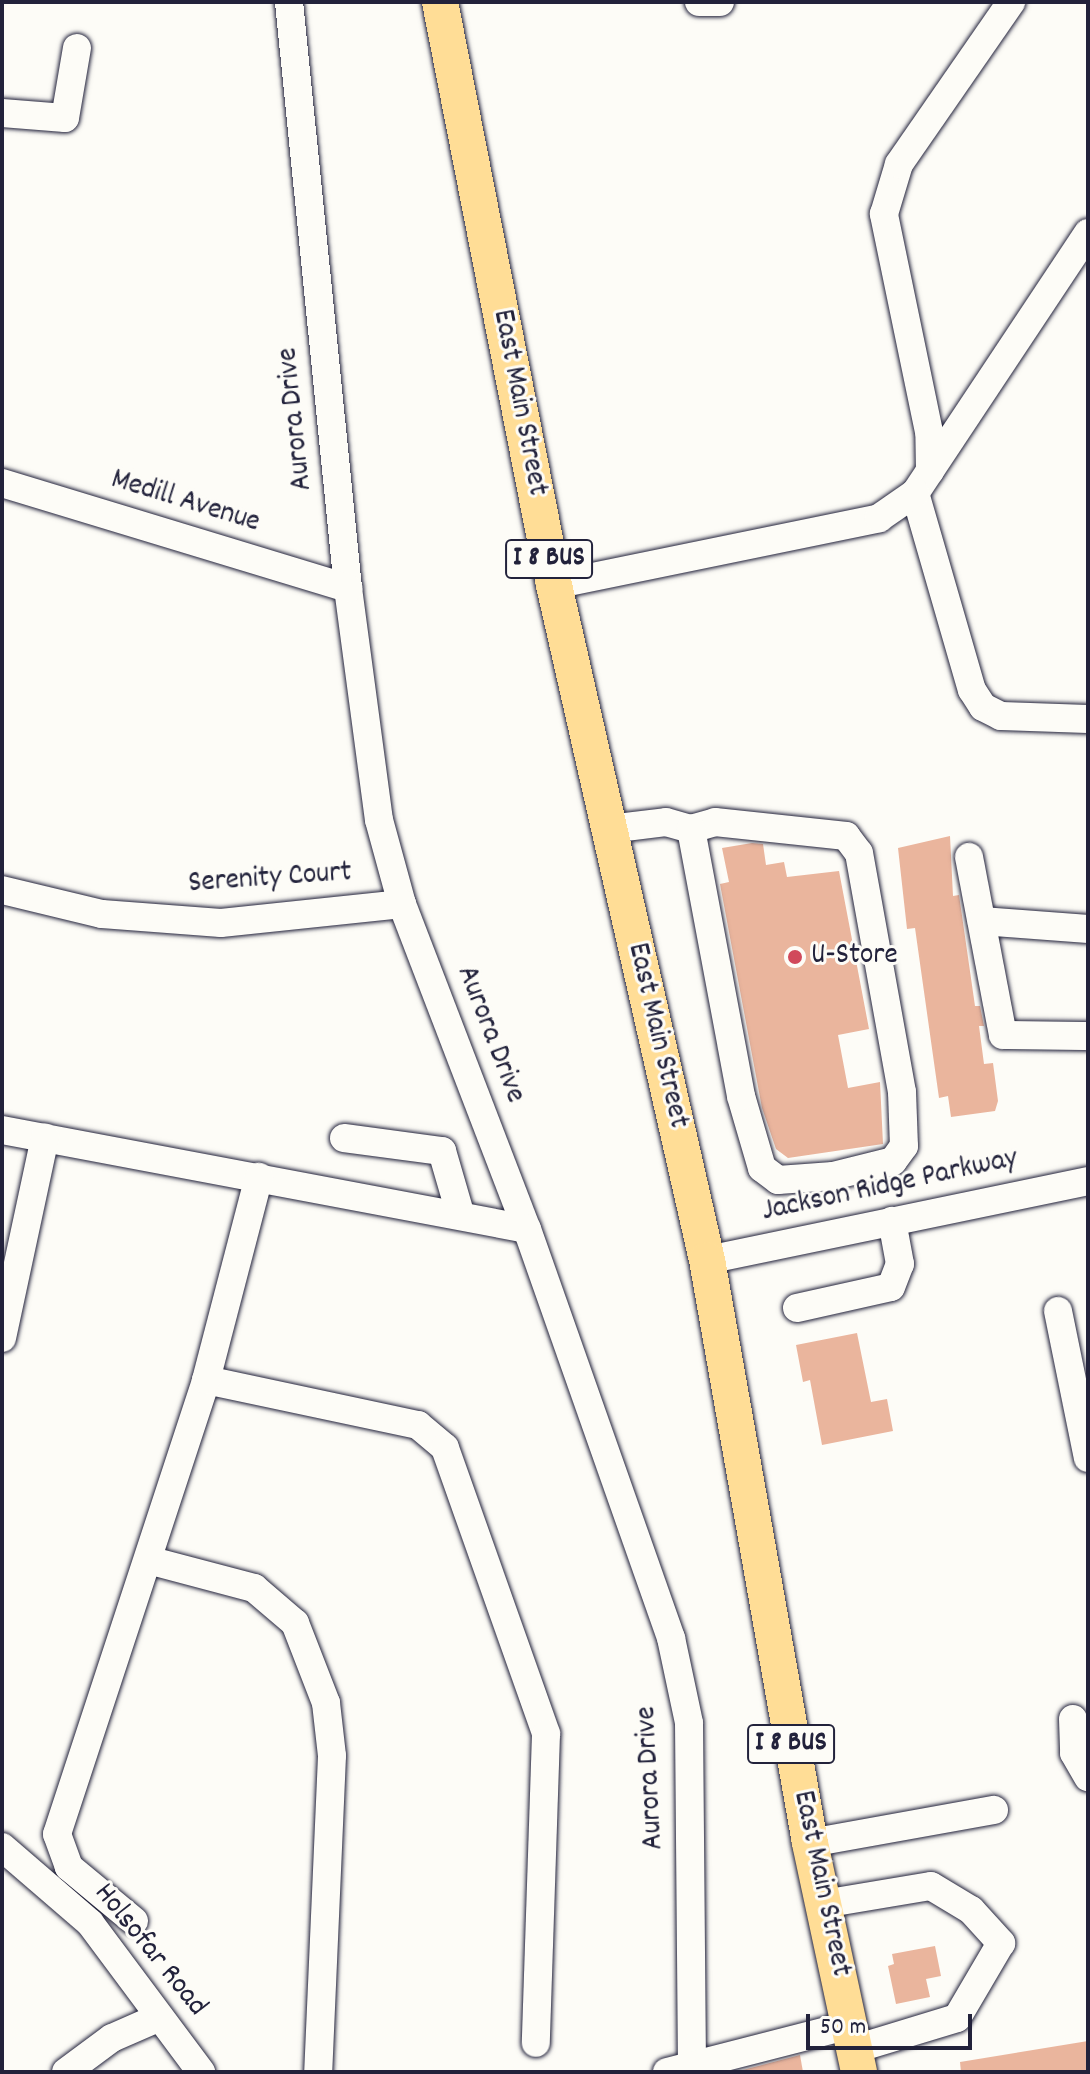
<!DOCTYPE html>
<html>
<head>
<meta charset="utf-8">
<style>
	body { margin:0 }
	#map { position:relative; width:1090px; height:2074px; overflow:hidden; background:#fdfcf7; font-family:Dekko,sans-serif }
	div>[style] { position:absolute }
	.building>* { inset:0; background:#eab59d }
	.roads { filter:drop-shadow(0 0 2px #22223b) drop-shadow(0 0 2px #22223b) }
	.minor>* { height:28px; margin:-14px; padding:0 14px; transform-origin:14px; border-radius:14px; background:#fdfcf7 }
	.major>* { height:36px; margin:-18px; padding:0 18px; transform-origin:18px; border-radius:18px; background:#ffdd96 }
	.dots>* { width:22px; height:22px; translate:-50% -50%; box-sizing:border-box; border:4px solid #fdfcf7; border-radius:50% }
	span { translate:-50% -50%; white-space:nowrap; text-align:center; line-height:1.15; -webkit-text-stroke:6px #fdfcf7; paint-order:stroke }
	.shield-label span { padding:2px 6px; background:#fdfcf7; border:2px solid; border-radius:6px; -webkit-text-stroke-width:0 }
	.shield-label { font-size:28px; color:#22223b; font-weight:700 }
	.street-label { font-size:30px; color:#22223b }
	.poi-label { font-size:30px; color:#22223b }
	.left { translate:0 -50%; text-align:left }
	.frame { position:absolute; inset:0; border:4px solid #22223b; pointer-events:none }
	.scale { position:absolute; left:806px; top:2014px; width:166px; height:36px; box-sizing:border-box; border:4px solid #22223b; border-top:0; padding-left:10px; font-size:24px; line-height:28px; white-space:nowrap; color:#22223b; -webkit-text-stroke:6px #fdfcf7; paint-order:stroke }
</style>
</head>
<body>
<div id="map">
	<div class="building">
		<div style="clip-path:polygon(950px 836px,953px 896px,959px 895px,975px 1006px,980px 1006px,984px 1026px,979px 1026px,984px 1064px,993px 1063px,998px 1101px,995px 1111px,951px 1117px,948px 1096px,939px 1098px,915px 928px,907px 929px,898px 848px)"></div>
		<div style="clip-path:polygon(752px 843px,763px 844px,766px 865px,784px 862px,787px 877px,839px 871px,869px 1029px,838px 1035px,848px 1088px,880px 1082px,883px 1144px,788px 1158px,776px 1149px,762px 1108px,720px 884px,729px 882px,722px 848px)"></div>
		<div style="clip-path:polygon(857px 1333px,871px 1402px,887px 1399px,893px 1431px,822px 1445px,810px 1380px,803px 1382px,796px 1345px)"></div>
		<div style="clip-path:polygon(935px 1946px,941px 1976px,926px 1979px,930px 1997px,896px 2004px,888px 1966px,894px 1964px,892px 1954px)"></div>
		<div style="clip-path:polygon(1088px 2041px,1088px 2072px,961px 2072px,960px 2062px)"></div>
		<div style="clip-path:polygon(800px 2055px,803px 2072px,735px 2072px)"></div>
	</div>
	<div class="roads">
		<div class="minor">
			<div style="left:289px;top:2px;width:589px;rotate:84.25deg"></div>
			<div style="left:348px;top:588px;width:234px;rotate:82.4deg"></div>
			<div style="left:379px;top:820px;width:87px;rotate:74.7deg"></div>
			<div style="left:402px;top:904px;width:348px;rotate:69deg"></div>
			<div style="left:527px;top:1229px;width:434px;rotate:70.6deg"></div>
			<div style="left:671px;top:1638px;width:87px;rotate:78deg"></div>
			<div style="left:689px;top:1723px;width:349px;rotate:89.5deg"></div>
			<div style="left:699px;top:2px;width:21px"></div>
			<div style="left:2px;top:113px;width:63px;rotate:4.5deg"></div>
			<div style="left:65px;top:118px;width:71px;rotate:-80.3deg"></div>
			<div style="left:1088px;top:233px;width:312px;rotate:123.6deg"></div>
			<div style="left:915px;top:493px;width:205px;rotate:73.9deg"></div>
			<div style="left:972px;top:690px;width:20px;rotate:57deg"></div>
			<div style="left:983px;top:707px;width:20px;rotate:27deg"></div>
			<div style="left:1001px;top:716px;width:87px;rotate:2deg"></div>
			<div style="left:930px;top:471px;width:39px;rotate:-91deg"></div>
			<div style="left:929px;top:432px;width:223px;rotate:-101.7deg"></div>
			<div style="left:884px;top:214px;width:52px;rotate:-73.3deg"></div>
			<div style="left:899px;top:164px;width:197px;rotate:-55.3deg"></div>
			<div style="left:2px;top:483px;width:362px;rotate:16.9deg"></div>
			<div style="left:554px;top:585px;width:332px;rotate:-11.6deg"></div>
			<div style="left:879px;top:518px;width:44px;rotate:-34.8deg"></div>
			<div style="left:609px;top:829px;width:57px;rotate:-7deg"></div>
			<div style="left:666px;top:822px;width:26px;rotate:16deg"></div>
			<div style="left:691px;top:829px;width:25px;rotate:-16deg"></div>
			<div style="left:715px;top:822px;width:132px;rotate:6.1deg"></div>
			<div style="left:846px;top:836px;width:21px;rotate:53deg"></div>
			<div style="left:859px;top:853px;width:243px;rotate:79.8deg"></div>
			<div style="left:902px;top:1092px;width:54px;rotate:87.9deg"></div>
			<div style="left:904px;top:1146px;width:19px;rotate:126deg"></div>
			<div style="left:893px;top:1161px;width:62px;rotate:166deg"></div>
			<div style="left:833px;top:1176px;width:55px;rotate:175.8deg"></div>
			<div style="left:778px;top:1180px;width:20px;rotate:-143deg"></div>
			<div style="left:762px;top:1168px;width:75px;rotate:-106.3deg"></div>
			<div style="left:741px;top:1096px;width:272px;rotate:-100.6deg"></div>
			<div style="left:969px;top:857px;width:181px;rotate:79.2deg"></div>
			<div style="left:1003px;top:1035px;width:85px;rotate:0.7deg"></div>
			<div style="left:2px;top:890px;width:103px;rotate:13.5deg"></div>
			<div style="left:102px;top:914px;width:119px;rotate:4.3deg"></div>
			<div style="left:221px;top:923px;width:182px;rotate:-6deg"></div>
			<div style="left:982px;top:921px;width:106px;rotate:4.3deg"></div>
			<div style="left:2px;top:1130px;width:534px;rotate:10.68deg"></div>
			<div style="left:344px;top:1138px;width:99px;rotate:7.6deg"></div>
			<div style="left:442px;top:1151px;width:65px;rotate:73.8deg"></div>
			<div style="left:707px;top:1260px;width:389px;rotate:-11.7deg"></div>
			<div style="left:797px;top:1308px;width:96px;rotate:-12.6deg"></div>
			<div style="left:891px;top:1287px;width:25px;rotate:-69deg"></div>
			<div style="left:900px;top:1264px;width:44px;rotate:-100.5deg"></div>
			<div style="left:1058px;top:1311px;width:150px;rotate:78.5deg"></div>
			<div style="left:2px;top:1338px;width:205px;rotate:-77.9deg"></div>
			<div style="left:206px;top:1380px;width:217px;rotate:12deg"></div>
			<div style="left:418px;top:1425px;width:35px;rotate:40deg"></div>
			<div style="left:445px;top:1448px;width:303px;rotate:70.5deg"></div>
			<div style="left:546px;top:1734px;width:309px;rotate:91.9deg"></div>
			<div style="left:148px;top:1560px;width:110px;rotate:14.8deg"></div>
			<div style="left:254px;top:1588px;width:54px;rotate:40.5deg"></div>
			<div style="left:295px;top:1623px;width:86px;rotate:68.8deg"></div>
			<div style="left:326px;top:1703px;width:53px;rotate:83.5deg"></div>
			<div style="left:332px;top:1756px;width:316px;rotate:92.5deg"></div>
			<div style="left:1073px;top:1719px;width:34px;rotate:88deg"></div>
			<div style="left:1074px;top:1753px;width:28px;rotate:60deg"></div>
			<div style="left:810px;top:1843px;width:187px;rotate:-10.2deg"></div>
			<div style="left:2px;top:1847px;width:116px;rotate:40.8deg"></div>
			<div style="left:90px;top:1923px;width:186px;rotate:53.3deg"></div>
			<div style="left:823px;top:1904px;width:109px;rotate:-9.5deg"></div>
			<div style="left:931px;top:1886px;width:47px;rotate:31deg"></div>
			<div style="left:971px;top:1910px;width:45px;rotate:47.7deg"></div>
			<div style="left:1001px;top:1943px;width:87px;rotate:120.4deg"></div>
			<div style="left:957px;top:2018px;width:107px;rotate:163.1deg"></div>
			<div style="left:134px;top:1921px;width:85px;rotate:-140.3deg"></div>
			<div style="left:69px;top:1867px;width:35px;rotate:-110deg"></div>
			<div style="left:57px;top:1834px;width:478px;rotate:-71.8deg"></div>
			<div style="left:206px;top:1380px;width:210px;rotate:-75.4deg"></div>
			<div style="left:66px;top:2072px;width:57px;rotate:-36.5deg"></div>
			<div style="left:112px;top:2038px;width:52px;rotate:-23.6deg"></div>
			<div style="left:667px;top:2072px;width:189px;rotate:-14.4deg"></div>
		</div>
		<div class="major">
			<div style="left:440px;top:2px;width:594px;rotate:78.94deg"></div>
			<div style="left:554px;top:585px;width:692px;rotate:77.23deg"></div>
			<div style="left:707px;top:1260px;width:592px;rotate:79.98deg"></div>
			<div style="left:810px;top:1843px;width:234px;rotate:77.9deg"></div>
		</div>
	</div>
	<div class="dots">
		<div style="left:795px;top:957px;background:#d1495b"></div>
	</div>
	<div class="shield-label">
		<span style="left:549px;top:559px">I 8 BUS</span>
		<span style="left:791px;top:1744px">I 8 BUS</span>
	</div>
	<div class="street-label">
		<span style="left:518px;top:403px;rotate:79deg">East Main Street</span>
		<span style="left:297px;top:419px;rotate:-96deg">Aurora Drive</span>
		<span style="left:185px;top:503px;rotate:17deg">Medill Avenue</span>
		<span style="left:270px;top:880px;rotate:-4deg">Serenity Court</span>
		<span style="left:489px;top:1035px;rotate:69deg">Aurora Drive</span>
		<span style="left:656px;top:1036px;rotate:77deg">East Main Street</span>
		<span style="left:890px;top:1187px;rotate:-12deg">Jackson Ridge Parkway</span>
		<span style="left:652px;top:1778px;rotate:-93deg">Aurora Drive</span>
		<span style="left:820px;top:1884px;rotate:78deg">East Main Street</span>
		<span style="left:149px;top:1951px;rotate:51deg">Holsofar Road</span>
	</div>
	<div class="poi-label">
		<span class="left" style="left:811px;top:957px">U-Store</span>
	</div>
	<div class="frame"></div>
	<div class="scale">50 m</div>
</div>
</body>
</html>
